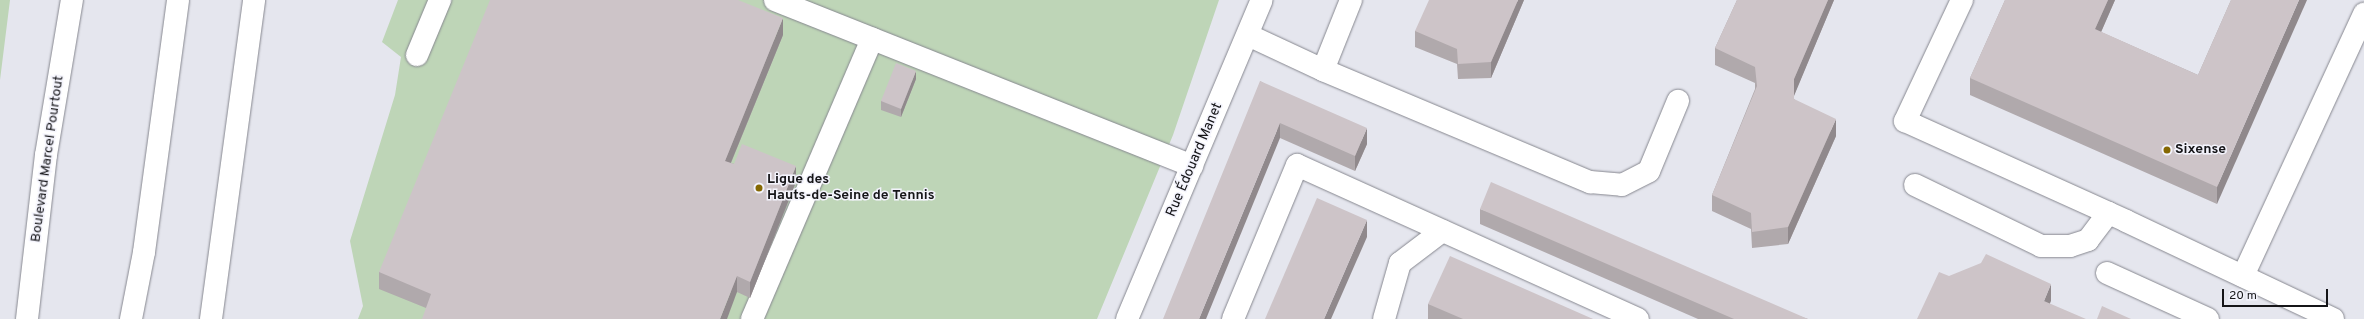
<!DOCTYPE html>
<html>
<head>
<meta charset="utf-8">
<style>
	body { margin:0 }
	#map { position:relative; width:2364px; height:319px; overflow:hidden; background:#e5e6ee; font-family:Overpass,sans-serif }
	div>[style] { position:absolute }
	.green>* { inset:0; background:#bed5b7 }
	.roads { filter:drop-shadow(0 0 1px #86878f) drop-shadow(0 0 1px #86878f) }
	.minor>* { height:22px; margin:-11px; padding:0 11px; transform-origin:11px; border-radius:11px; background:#fff }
	.highway>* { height:22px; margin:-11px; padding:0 11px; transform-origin:11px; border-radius:11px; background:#fff }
	.wall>* { inset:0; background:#b0a9ac }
	.shaded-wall>* { inset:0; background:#90898c }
	.building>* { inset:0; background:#cdc4c8 }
	.dots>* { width:11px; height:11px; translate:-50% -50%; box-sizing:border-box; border:2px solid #f3f3fc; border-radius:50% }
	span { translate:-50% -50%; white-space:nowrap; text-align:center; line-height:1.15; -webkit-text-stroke:3px #f3f3fc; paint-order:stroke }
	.poi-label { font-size:14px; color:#151518; font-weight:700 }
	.left { translate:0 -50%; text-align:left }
	.street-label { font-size:14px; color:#151518 }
	.scale { position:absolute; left:2222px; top:289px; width:106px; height:18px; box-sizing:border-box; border:2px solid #151518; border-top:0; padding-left:5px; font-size:12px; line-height:14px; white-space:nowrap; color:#151518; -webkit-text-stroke:3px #f3f3fc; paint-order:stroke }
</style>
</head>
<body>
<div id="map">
	<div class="green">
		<div style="clip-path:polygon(0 0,10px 0,0 80px)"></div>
		<div style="clip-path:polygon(398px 0,1219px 0,1173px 135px,1097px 319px,358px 319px,363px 306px,350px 241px,395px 95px,401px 57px,382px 42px)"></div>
	</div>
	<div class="roads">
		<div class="minor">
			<div style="left:775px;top:0;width:449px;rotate:21.7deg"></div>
			<div style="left:1351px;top:0;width:75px;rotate:111.8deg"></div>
			<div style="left:1323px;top:70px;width:290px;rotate:22.8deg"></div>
			<div style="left:1590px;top:182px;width:32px;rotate:5deg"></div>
			<div style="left:1622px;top:185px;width:30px;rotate:-27deg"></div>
			<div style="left:1649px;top:171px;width:76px;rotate:-67.5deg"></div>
			<div style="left:1962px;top:0;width:134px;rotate:115.2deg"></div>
			<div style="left:1905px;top:121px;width:243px;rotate:24.3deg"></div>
			<div style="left:2126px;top:221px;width:229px;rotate:25.3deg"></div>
			<div style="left:1248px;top:35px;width:83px;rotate:25deg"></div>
			<div style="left:417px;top:55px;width:60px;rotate:-67.3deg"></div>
			<div style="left:1915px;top:185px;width:140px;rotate:25.8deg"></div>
			<div style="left:2041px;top:246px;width:29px"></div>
			<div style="left:2070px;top:246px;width:19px;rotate:-18deg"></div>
			<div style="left:2088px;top:240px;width:34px;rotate:-53deg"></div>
			<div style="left:2107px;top:273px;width:111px;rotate:24.5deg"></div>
			<div style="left:2243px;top:276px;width:289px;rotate:-65.2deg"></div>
			<div style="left:27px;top:319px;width:165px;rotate:-83.4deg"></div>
			<div style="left:46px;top:155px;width:157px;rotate:-80.5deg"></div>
			<div style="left:752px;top:319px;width:305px;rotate:-66.8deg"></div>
			<div style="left:1127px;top:319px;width:346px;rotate:-67.1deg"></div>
			<div style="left:1233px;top:319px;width:167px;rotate:-67.4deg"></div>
			<div style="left:1297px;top:165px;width:374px;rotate:24.3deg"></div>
			<div style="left:1384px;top:319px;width:58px;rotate:-74.1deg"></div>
			<div style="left:1400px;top:263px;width:53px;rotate:-37.3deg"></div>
		</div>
		<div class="highway">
			<div style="left:131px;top:319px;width:68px;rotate:-79deg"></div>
			<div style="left:144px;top:252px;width:254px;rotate:-82.3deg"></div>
			<div style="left:211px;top:319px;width:322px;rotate:-82.3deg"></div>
		</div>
	</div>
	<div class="wall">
		<div style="clip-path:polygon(1524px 0,1491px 78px,1458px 79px,1457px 64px,1415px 47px,1415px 31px)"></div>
		<div style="clip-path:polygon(1737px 0,1834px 0,1794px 95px,1794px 99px,1836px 136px,1788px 244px,1752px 248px,1751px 229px,1712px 211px,1712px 195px,1755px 89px,1755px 83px,1715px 65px,1715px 48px)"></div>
		<div style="clip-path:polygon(2005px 0,2115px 0,2101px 32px,2198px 75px,2231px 0,2217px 204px,1970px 95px,1970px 78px)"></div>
		<div style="clip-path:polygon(783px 35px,731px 163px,796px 182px,750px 298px,737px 292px,426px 308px,379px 289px,379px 272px)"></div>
		<div style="clip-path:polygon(916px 79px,901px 117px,881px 110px,881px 101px)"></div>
		<div style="clip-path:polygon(1260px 81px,1367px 144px,1355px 171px,1280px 138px)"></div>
		<div style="clip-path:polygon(1480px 209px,1808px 319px,1698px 319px,1480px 224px)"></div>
		<div style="clip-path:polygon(1428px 304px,1593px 319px,1428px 319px)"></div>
	</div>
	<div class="shaded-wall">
		<div style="clip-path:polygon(1518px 0,1524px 0,1491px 78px,1491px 62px)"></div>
		<div style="clip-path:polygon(1828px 0,1834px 0,1794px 96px,1794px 79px)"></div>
		<div style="clip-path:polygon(2108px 0,2115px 0,2095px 46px,2095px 29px)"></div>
		<div style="clip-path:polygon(2299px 0,2307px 0,2217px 204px,2217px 187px)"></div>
		<div style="clip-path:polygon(783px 18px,783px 35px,725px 177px,725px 161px)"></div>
		<div style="clip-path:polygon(916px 71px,916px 79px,901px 117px,901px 109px)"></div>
		<div style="clip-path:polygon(1836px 119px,1836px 136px,1788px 244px,1788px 227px)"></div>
		<div style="clip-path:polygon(1280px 123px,1280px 138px,1206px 319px,1199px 319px)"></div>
		<div style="clip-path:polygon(1367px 128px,1367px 144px,1355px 171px,1355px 156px)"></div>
		<div style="clip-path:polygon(796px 166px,796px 182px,750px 298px,750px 282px)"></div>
		<div style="clip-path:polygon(1367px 220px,1367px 237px,1331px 319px,1324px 319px)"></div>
		<div style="clip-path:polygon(737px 276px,737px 292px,727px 319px,720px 319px)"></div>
		<div style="clip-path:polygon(2051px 284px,2051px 301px,2044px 317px,2044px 301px)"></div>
	</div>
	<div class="building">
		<div style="clip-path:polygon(490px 0,738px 0,783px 18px,725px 161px,734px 164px,742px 144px,796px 166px,750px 282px,737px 276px,720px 319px,422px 319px,431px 294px,379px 272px)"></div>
		<div style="clip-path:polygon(1429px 0,1518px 0,1491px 62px,1458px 64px,1457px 49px,1415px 31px)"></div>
		<div style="clip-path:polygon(1737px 0,1828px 0,1794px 79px,1794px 99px,1836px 119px,1788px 227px,1752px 232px,1751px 213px,1712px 195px,1757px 86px,1755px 67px,1715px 48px)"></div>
		<div style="clip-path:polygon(2005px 0,2108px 0,2095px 29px,2198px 75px,2231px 0,2299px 0,2217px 187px,1970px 78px)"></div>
		<div style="clip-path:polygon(896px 63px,916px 71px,901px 109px,881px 101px)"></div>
		<div style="clip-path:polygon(1260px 81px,1367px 128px,1355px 156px,1280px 123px,1199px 319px,1163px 319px)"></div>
		<div style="clip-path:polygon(1491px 182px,1808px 319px,1734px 319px,1480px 209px)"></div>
		<div style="clip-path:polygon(1317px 198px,1367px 220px,1324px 319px,1265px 319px)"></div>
		<div style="clip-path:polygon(1986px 254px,2051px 284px,2044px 301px,2086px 319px,1917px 319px,1939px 272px,1949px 276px,1981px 263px)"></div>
		<div style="clip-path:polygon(1450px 256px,1593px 319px,1463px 319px,1428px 304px)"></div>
		<div style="clip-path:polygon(2102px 306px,2131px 319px,2097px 319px)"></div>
	</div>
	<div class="dots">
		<div style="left:2167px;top:150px;background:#856802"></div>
		<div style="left:759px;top:188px;background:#856802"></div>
	</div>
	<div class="poi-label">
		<span class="left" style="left:2175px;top:150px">Sixense</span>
		<span class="left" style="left:767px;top:188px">Ligue des<br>Hauts-de-Seine de Tennis</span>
	</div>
	<div class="street-label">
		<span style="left:48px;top:159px;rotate:-82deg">Boulevard Marcel Pourtout</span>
		<span style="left:1195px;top:160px;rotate:-67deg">Rue Édouard Manet</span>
	</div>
	<div class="scale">20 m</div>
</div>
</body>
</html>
